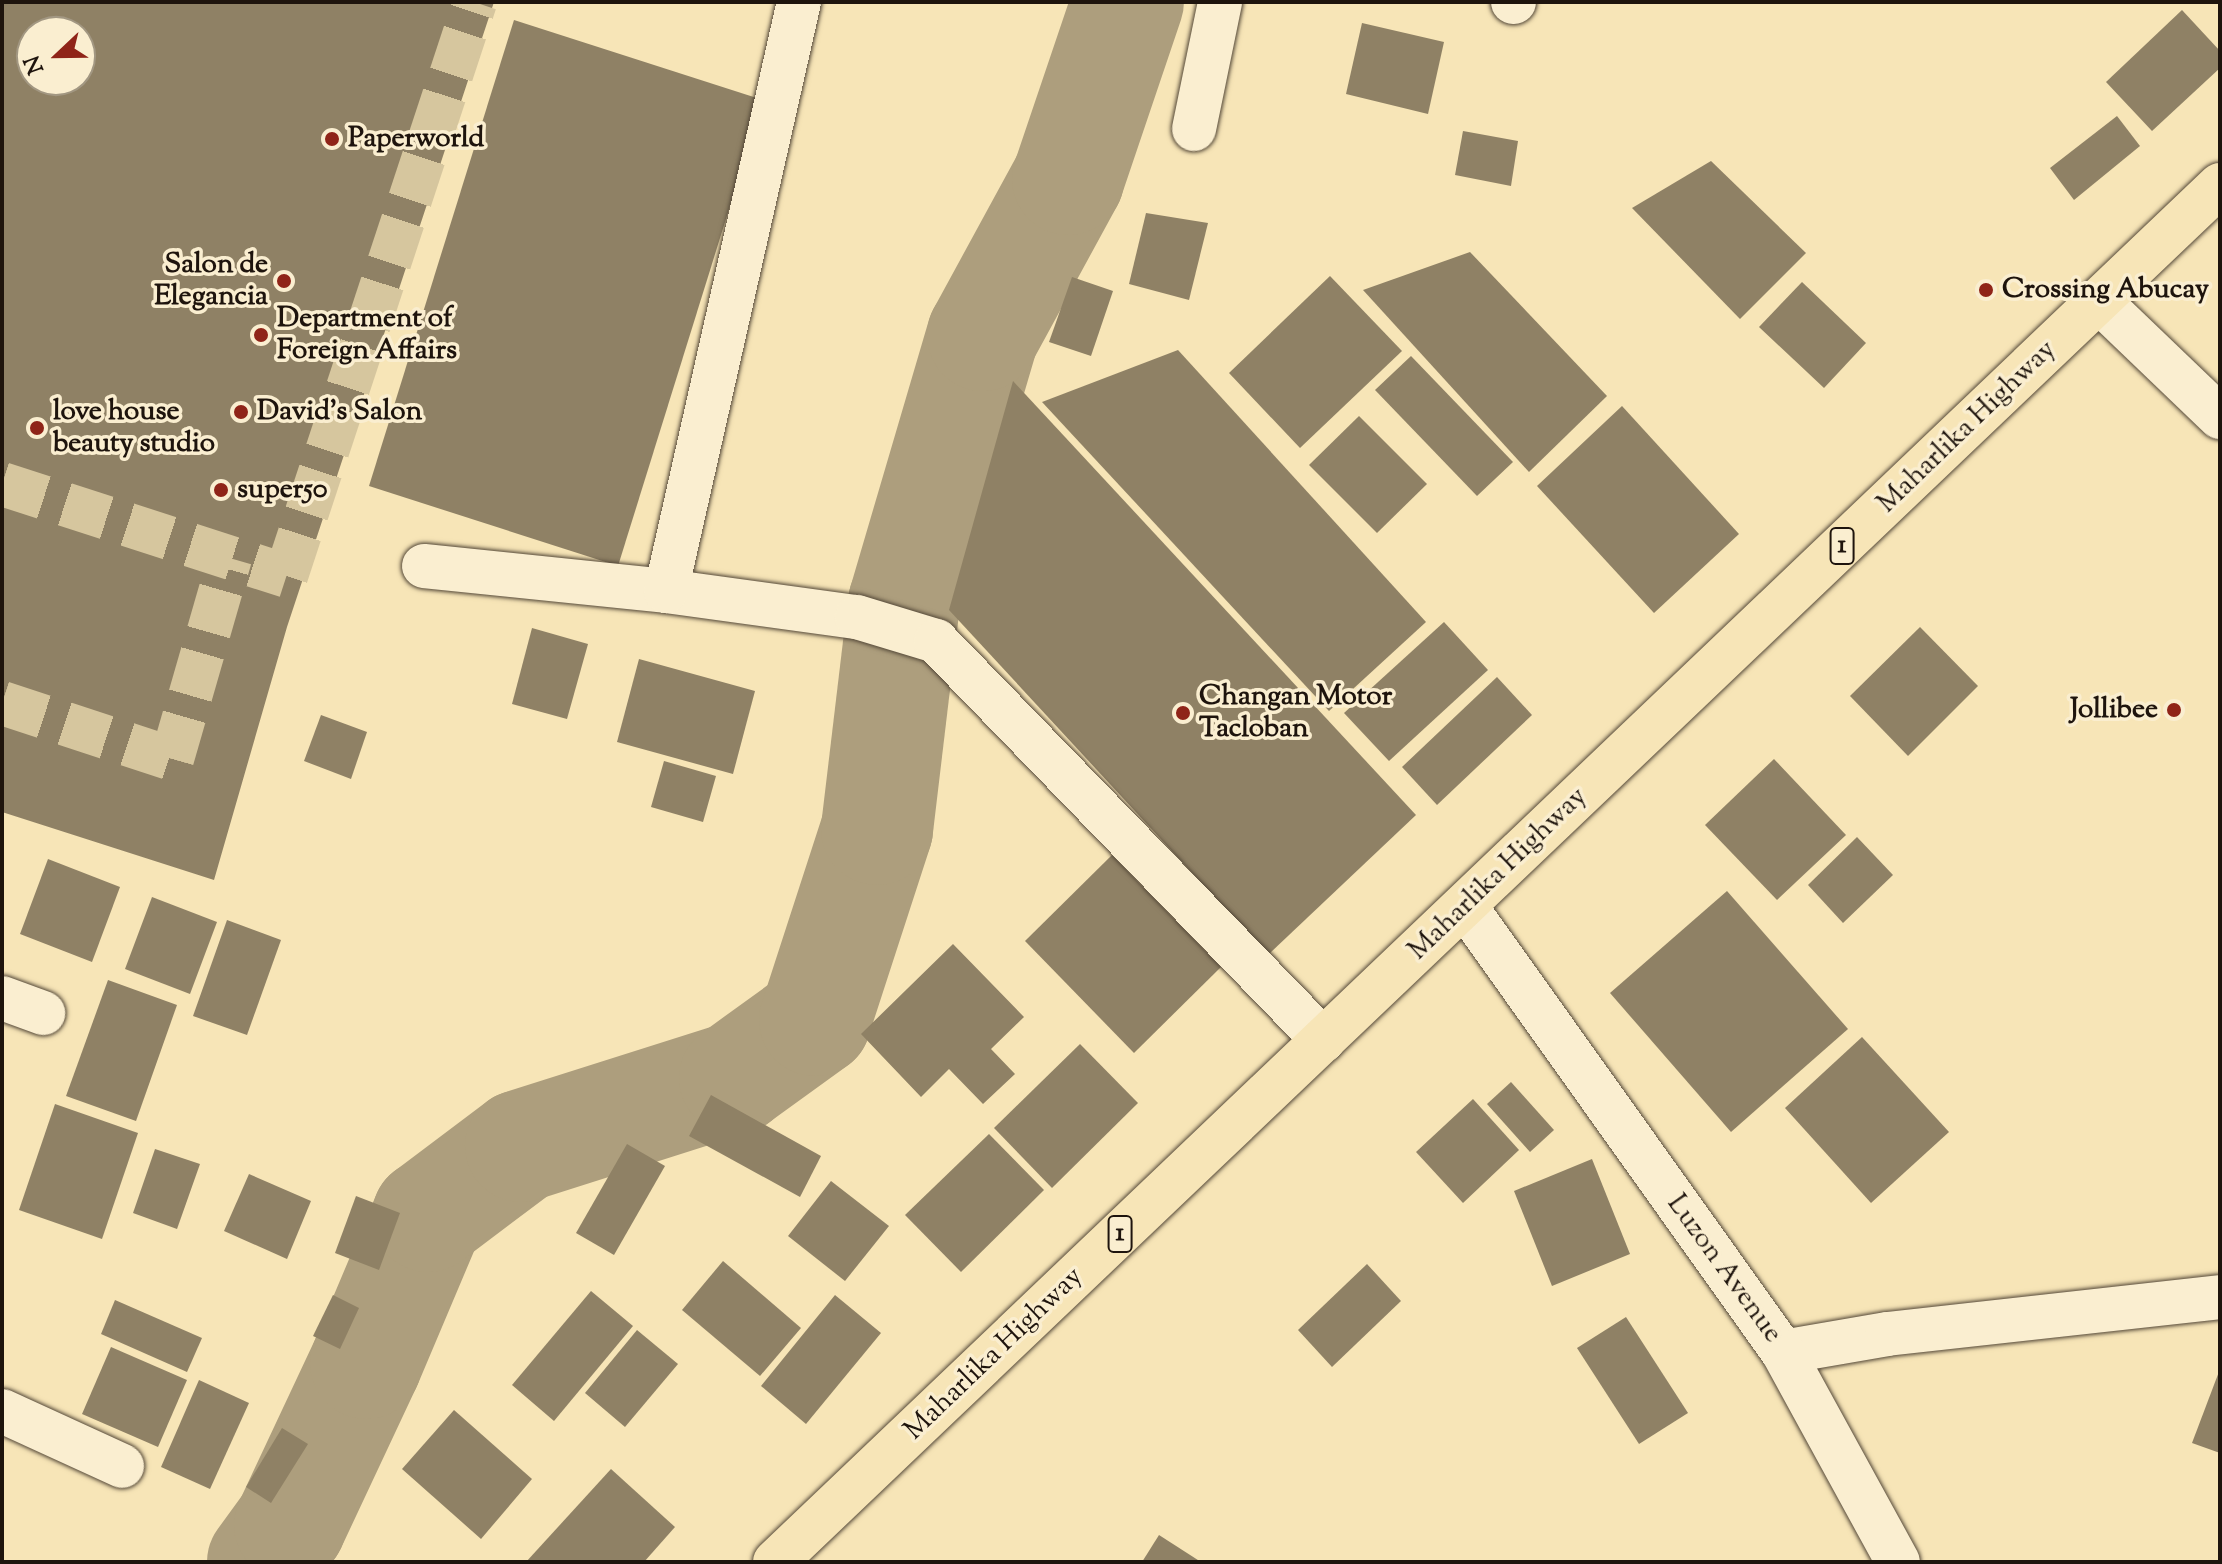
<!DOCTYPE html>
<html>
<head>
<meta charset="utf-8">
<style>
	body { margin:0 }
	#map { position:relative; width:2222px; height:1564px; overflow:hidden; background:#f7e5b7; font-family:"Sorts Mill Goudy",serif }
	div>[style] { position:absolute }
	.river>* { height:112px; margin:-56px; padding:0 56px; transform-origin:56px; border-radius:56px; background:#ad9e7d }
	.building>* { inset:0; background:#8f8165 }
	.minor-tunnel>* { height:44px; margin-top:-22px; transform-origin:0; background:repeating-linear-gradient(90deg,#d6c69e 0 44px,transparent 0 66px) }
	.roads { filter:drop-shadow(0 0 2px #544838) drop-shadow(0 0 2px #544838) }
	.minor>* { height:44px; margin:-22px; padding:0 22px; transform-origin:22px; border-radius:22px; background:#faeed0 }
	.major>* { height:44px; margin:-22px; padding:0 22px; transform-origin:22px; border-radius:22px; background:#f7e5b7 }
	.dots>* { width:22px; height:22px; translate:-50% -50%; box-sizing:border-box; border:4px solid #faeed0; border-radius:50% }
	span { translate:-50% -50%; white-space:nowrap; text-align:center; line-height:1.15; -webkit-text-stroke:7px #faeed0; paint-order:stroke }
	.shield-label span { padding:2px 6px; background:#faeed0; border:2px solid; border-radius:6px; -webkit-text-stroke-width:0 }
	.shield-label { font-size:26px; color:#1e140d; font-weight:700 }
	.poi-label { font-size:28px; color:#1e140d; font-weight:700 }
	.left { translate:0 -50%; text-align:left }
	.right { translate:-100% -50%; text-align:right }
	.street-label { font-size:28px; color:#1e140d }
	.frame { position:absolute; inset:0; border:4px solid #1e140d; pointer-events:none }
	.north { position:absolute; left:16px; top:16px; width:80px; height:80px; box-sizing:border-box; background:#faeed0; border:2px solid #a29782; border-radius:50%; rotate:248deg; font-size:22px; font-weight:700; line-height:32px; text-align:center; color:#1e140d }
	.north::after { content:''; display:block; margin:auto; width:28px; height:36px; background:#8f2418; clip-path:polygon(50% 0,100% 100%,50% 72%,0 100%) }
</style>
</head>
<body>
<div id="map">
	<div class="river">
		<div style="left:263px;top:1562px;width:46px;rotate:-53.9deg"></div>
		<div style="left:290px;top:1525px;width:179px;rotate:-64.9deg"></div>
		<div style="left:366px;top:1363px;width:160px;rotate:-67.1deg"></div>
		<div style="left:428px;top:1216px;width:116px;rotate:-37deg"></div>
		<div style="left:521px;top:1146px;width:225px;rotate:-17.6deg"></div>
		<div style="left:735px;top:1078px;width:99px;rotate:-35.9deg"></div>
		<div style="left:815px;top:1020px;width:201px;rotate:-72deg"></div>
		<div style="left:877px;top:829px;width:228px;rotate:-83.2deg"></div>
		<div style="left:904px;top:603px;width:279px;rotate:-73.6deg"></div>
		<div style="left:983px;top:335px;width:178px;rotate:-61.4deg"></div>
		<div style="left:1068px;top:179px;width:187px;rotate:-71.3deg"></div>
	</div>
	<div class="building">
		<div style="clip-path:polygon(evenodd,2px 2px,494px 2px,287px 627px,214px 880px,2px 812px,2px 2px,32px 32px,80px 32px,80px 80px,32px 80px,32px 32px)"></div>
		<div style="clip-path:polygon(2182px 10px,2220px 51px,2220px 68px,2152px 131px,2106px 82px)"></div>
		<div style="clip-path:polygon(514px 20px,763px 100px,618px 566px,369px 486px)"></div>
		<div style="clip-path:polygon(1362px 23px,1444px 42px,1428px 114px,1346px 94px)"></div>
		<div style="clip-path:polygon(2117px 116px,2140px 146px,2074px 200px,2050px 168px)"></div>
		<div style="clip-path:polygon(1463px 131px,1518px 141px,1511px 186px,1455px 175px)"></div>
		<div style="clip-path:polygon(1711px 161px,1806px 253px,1740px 319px,1632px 208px)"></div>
		<div style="clip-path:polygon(1146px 213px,1208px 223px,1189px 300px,1129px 284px)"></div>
		<div style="clip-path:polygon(1470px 252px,1607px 396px,1529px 472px,1363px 290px)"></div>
		<div style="clip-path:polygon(1330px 276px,1402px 351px,1300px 448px,1229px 373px)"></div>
		<div style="clip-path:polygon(1072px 277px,1113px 291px,1091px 356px,1049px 342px)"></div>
		<div style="clip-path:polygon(1802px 282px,1866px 343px,1824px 388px,1759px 327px)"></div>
		<div style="clip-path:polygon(1178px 350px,1426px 622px,1329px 711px,1042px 402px)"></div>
		<div style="clip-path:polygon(1411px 356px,1513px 462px,1477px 496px,1375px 390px)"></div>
		<div style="clip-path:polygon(1013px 381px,1416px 815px,1268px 955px,949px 610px)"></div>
		<div style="clip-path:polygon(1622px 406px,1739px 534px,1654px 613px,1537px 486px)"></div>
		<div style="clip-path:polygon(1359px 416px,1427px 484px,1377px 533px,1309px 465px)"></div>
		<div style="clip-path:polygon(1444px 622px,1488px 670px,1389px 761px,1344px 713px)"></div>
		<div style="clip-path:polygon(1920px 627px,1978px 686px,1908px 756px,1850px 696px)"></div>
		<div style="clip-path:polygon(532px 628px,588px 644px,567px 719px,512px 704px)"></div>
		<div style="clip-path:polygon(639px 659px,755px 691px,733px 774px,617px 742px)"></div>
		<div style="clip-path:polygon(1497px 677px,1532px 715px,1437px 805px,1402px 767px)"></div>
		<div style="clip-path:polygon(321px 715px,367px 732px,351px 779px,304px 761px)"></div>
		<div style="clip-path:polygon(1774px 759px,1846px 835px,1777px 900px,1705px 825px)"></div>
		<div style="clip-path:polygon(664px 761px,716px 776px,703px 822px,651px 807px)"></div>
		<div style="clip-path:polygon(1857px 837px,1893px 875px,1843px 923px,1808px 885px)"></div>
		<div style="clip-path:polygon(1112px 855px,1221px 967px,1134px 1053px,1025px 941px)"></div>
		<div style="clip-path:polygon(48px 859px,120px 887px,92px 962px,20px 934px)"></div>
		<div style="clip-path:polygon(1727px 891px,1848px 1029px,1731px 1132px,1610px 993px)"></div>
		<div style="clip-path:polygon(152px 897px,217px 922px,190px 994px,125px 969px)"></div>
		<div style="clip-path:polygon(227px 920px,281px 940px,247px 1035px,193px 1016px)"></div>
		<div style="clip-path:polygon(953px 944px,1024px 1017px,991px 1049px,1015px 1074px,983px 1104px,949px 1069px,921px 1097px,861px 1034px)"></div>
		<div style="clip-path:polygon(108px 980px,177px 1005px,136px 1121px,66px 1096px)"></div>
		<div style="clip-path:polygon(1862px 1037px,1949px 1132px,1871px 1203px,1785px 1108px)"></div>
		<div style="clip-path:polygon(1080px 1044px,1138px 1103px,1052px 1188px,994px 1128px)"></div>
		<div style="clip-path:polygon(1511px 1082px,1554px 1130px,1530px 1152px,1487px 1104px)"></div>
		<div style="clip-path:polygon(711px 1095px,821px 1156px,800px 1197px,689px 1136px)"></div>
		<div style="clip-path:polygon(1473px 1099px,1519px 1150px,1463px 1203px,1416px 1152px)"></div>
		<div style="clip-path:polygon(55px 1104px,138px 1133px,102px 1239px,19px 1210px)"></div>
		<div style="clip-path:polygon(989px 1134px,1044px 1190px,961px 1272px,905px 1215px)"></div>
		<div style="clip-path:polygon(627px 1144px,665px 1166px,614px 1255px,576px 1233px)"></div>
		<div style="clip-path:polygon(155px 1149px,200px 1164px,177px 1229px,133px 1213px)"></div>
		<div style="clip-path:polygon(1592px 1159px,1630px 1254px,1552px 1286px,1514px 1191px)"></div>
		<div style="clip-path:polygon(249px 1174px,311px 1201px,287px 1259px,224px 1231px)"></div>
		<div style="clip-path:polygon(831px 1181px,889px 1226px,845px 1281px,788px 1236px)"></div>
		<div style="clip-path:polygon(356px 1196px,400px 1213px,379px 1270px,335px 1253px)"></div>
		<div style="clip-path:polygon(723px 1261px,801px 1328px,760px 1376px,682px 1310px)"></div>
		<div style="clip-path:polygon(1367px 1264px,1401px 1301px,1332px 1367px,1298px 1330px)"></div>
		<div style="clip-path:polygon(591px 1291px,633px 1326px,554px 1421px,512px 1385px)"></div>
		<div style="clip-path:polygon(333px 1295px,359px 1308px,340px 1349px,313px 1336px)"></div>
		<div style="clip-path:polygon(835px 1295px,881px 1333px,806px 1424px,761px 1386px)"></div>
		<div style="clip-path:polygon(115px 1300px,202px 1338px,187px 1372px,101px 1334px)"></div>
		<div style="clip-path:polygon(1626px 1317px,1688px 1413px,1639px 1444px,1577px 1348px)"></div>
		<div style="clip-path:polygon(637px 1330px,678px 1364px,625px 1427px,585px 1393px)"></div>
		<div style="clip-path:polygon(111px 1347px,187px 1380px,158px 1447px,82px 1414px)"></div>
		<div style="clip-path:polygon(2220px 1369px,2220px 1453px,2192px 1443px)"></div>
		<div style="clip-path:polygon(199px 1380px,249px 1403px,210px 1489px,161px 1467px)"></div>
		<div style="clip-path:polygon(454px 1410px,532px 1479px,481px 1539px,402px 1469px)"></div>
		<div style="clip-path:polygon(282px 1428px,308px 1444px,271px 1503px,246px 1487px)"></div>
		<div style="clip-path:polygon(611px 1469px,675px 1527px,644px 1562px,526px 1562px)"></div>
		<div style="clip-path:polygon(1159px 1535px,1201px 1562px,1142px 1562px)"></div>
	</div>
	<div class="minor-tunnel">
		<div style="left:2px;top:484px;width:299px;rotate:17.9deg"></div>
		<div style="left:286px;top:576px;width:604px;rotate:-71.77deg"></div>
		<div style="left:2px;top:703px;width:179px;rotate:18.2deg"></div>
		<div style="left:172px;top:759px;width:209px;rotate:-73.9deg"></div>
	</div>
	<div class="roads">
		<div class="minor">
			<div style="left:1513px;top:2px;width:1px"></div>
			<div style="left:1194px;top:129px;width:130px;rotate:-78.4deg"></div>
			<div style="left:2099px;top:301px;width:168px;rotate:43.8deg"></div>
			<div style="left:424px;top:566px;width:243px;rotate:5.9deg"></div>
			<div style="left:666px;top:591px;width:193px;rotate:7.8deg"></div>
			<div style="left:857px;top:617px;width:83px;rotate:16.9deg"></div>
			<div style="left:936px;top:641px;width:556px;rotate:45.87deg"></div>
			<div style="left:666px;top:591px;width:604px;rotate:-77.28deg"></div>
			<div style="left:1465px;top:906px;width:548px;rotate:54.51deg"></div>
			<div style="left:1783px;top:1352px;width:106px;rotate:-9.8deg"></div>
			<div style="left:1887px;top:1334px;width:335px;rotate:-6.3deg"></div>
			<div style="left:2px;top:998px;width:44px;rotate:20.1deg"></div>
			<div style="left:1783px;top:1352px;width:239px;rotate:61.3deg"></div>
			<div style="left:2px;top:1411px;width:132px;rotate:24.6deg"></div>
		</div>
		<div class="major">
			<div style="left:775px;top:1562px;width:1996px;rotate:-43.62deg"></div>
		</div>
	</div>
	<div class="dots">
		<div style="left:332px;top:139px;background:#8f2418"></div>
		<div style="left:284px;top:281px;background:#8f2418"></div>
		<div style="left:1986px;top:290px;background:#8f2418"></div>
		<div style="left:261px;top:335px;background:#8f2418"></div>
		<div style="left:241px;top:412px;background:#8f2418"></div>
		<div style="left:37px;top:428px;background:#8f2418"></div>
		<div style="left:221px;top:490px;background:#8f2418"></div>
		<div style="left:2174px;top:710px;background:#8f2418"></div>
		<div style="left:1183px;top:713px;background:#8f2418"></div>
	</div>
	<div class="shield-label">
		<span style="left:1842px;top:546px">1</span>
		<span style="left:1120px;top:1234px">1</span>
	</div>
	<div class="poi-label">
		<span class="left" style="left:348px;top:139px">Paperworld</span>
		<span class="right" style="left:268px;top:281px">Salon de<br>Elegancia</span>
		<span class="left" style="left:2002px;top:290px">Crossing Abucay</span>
		<span class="left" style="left:277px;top:335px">Department of<br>Foreign Affairs</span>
		<span class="left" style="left:53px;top:428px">love house<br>beauty studio</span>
		<span class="left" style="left:257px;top:412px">David's Salon</span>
		<span class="left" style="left:237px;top:490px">super50</span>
		<span class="left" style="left:1199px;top:713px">Changan Motor<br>Tacloban</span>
		<span class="right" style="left:2158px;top:710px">Jollibee</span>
	</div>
	<div class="street-label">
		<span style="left:1967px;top:427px;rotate:-44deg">Maharlika Highway</span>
		<span style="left:1498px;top:874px;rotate:-44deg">Maharlika Highway</span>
		<span style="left:1724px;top:1269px;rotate:54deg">Luzon Avenue</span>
		<span style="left:994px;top:1354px;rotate:-44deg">Maharlika Highway</span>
	</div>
	<div class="frame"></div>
	<div class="north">N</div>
</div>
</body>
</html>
